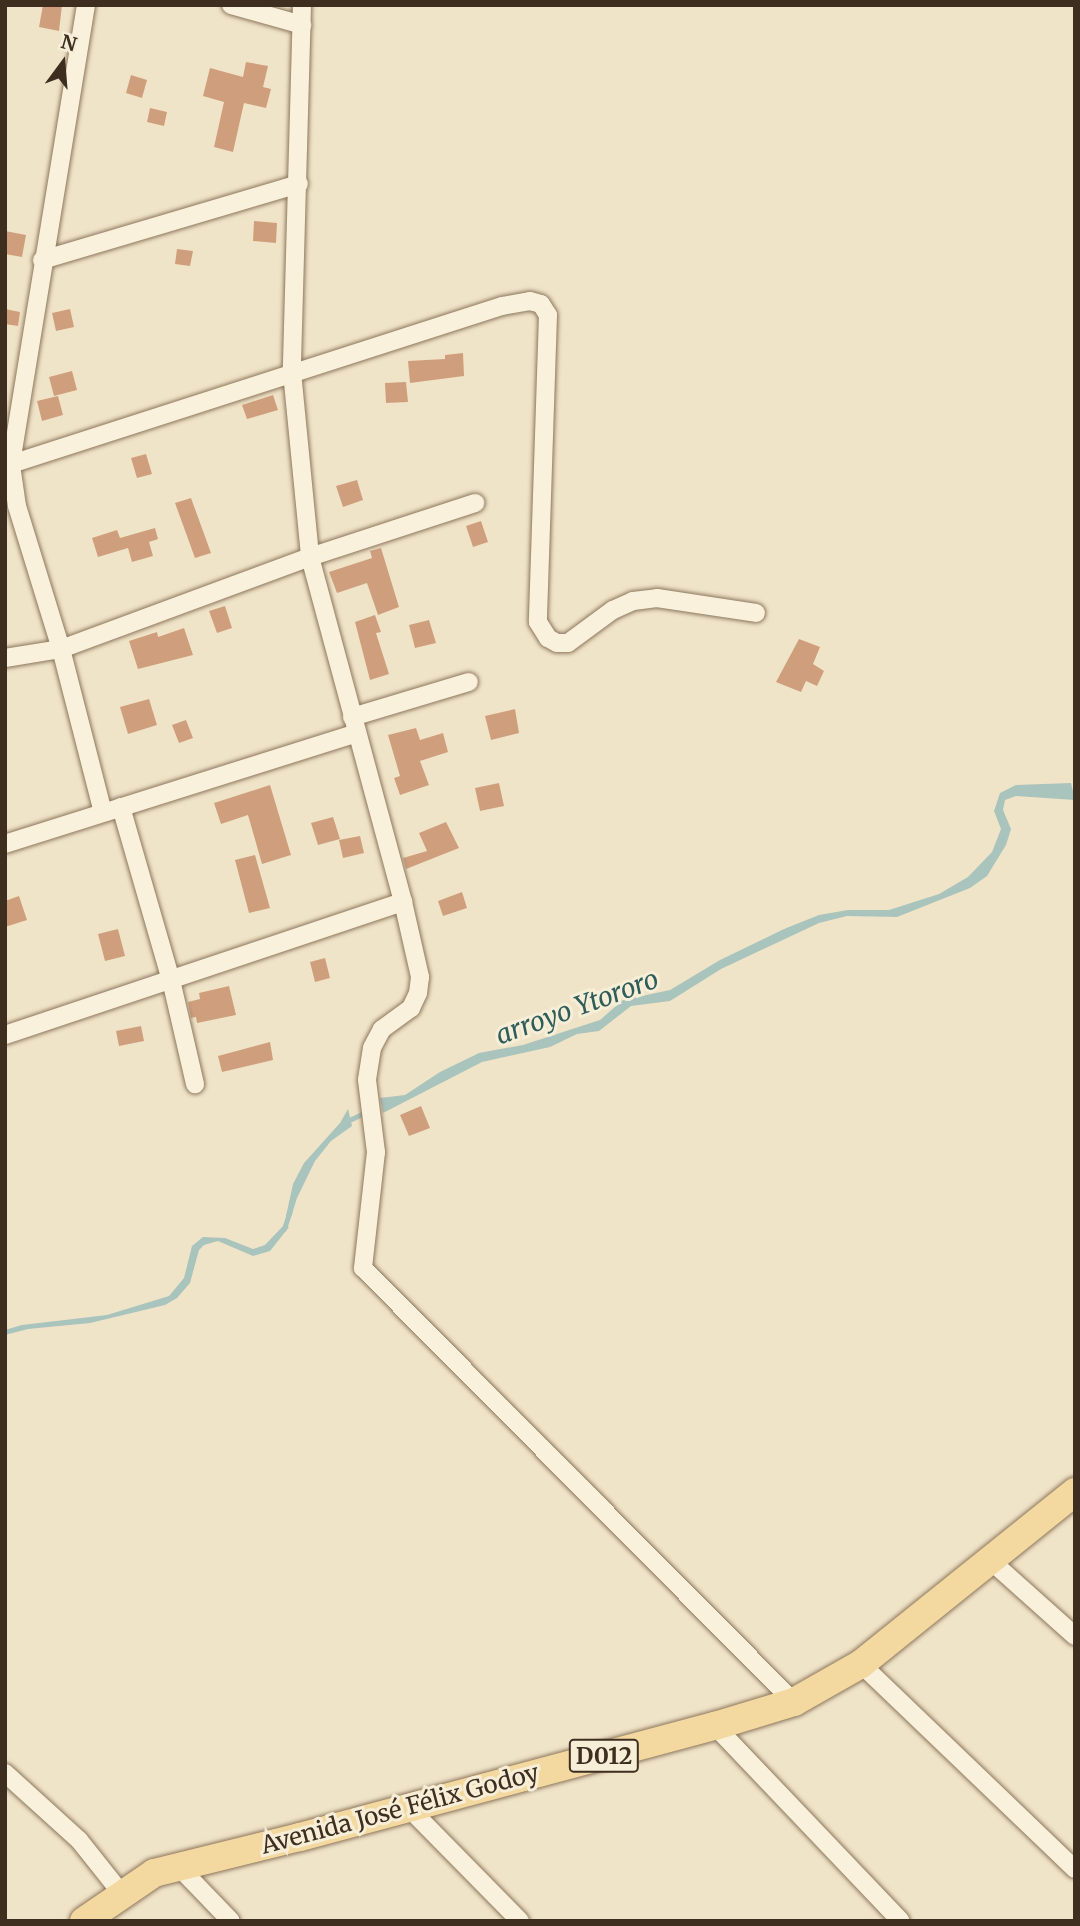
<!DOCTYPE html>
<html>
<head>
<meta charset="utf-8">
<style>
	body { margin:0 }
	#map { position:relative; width:1080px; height:1926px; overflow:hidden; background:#f0e4c8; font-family:Merriweather,serif }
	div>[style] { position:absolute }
	.water>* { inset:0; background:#a9c4bc }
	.stream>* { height:4.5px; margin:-2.25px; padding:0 2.25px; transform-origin:2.25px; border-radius:2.25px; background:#a9c4bc }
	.building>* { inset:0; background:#cf9f7d }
	.roads { filter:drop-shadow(0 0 2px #8d765c) drop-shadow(0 0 2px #8d765c) }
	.minor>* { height:18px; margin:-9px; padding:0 9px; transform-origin:9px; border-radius:9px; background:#faf1dc }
	.primary>* { height:28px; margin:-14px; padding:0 14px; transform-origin:14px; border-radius:14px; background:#f3d9a0 }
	span { translate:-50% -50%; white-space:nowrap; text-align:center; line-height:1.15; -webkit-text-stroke:6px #f7eed8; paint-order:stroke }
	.shield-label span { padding:2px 5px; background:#f7eed8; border:2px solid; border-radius:5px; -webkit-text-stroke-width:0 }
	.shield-label { font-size:23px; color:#3d2e20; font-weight:700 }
	.street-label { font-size:24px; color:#3d2e20 }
	.water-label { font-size:26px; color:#2f5d5a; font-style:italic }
	.frame { position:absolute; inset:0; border:7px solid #3d2e20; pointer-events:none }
	.north { position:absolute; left:28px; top:28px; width:70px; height:70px; -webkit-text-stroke:5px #f7eed8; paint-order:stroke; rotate:16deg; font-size:19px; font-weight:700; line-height:28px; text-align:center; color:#3d2e20 }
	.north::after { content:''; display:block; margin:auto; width:24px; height:32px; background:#3d2e20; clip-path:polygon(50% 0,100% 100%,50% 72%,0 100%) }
</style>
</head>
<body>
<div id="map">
	<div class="water">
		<div style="clip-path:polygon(1071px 783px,1075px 800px,1016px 796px,1005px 800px,1003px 810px,1011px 829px,1006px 845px,987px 876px,970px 888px,897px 917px,847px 916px,819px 923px,721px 969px,670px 1001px,631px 1006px,599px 1031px,577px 1034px,550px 1047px,482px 1062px,383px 1113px,380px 1098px,405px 1095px,440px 1072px,479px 1053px,523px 1045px,600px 1020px,623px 1000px,670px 990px,720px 960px,784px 929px,819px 915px,848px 910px,889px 910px,939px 894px,968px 877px,992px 852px,1001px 829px,994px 811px,1000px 793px,1016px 785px)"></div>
		<div style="clip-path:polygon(348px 1109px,352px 1126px,331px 1141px,315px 1161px,297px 1198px,291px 1217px,286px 1216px,293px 1184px,304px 1163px,340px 1123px)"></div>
		<div style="clip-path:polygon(283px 1226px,289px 1227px,270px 1251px,253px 1256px,218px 1241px,204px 1245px,199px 1250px,190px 1283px,177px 1298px,165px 1305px,90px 1323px,28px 1329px,5px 1335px,5px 1330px,22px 1325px,107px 1315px,169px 1296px,184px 1278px,192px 1246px,203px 1237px,225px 1238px,253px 1249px,265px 1245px)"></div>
	</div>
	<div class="stream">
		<div style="left:345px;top:1122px;width:23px;rotate:-25deg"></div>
		<div style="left:284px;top:1229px;width:19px;rotate:-72deg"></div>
	</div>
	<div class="building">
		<div style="clip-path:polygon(43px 5px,62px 5px,59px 31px,39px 27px)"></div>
		<div style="clip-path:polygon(246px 62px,268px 66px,263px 87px,271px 89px,266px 108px,244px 103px,233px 152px,214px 147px,224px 102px,203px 96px,210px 68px,243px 77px)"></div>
		<div style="clip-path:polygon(131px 75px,147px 80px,142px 98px,126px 93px)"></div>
		<div style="clip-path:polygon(150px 108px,167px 112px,164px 126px,147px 122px)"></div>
		<div style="clip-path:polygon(254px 221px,277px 223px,276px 243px,253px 241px)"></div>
		<div style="clip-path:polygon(5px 231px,26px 235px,22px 257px,5px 254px)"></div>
		<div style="clip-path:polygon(177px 249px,193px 251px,190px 266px,175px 264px)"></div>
		<div style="clip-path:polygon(5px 309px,20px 312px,18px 326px,5px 324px)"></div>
		<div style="clip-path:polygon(70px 309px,74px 327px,56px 331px,52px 313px)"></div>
		<div style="clip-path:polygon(463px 353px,464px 376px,410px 383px,408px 361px,445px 359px,445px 355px)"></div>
		<div style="clip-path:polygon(72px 371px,77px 390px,54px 396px,49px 377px)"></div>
		<div style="clip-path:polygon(406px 382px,408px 402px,386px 403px,385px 383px)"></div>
		<div style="clip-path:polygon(273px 395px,278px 410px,247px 419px,242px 405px)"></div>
		<div style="clip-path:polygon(58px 396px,63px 415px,42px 421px,37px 401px)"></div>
		<div style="clip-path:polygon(146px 454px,152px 474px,137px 478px,131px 458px)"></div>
		<div style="clip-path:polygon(357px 480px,363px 500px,343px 507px,336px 486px)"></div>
		<div style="clip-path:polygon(191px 498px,211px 553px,195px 558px,175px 503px)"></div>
		<div style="clip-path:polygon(481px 521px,488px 542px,473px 547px,466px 526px)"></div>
		<div style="clip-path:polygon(155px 528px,158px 539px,149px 542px,153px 556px,132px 562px,128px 548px,98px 557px,92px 538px,117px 530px,120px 538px)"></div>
		<div style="clip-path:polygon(381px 548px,399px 607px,378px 615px,367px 583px,337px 593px,329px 572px,372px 558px,370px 551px)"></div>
		<div style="clip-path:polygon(225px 606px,232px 628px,217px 633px,209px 611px)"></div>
		<div style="clip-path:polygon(375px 615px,381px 632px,376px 633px,389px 674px,370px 680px,355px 622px)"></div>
		<div style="clip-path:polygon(429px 620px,436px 643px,415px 648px,409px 625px)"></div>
		<div style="clip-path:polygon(184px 628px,193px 655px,138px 669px,129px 641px,157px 632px,158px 637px)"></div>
		<div style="clip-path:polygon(799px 639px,820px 647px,813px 664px,824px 671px,817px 686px,806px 681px,801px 692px,776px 682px)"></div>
		<div style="clip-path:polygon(149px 699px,157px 725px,128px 734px,120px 707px)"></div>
		<div style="clip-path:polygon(515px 709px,519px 733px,491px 740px,485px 716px)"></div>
		<div style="clip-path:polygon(186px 720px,193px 738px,179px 743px,172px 725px)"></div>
		<div style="clip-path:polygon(416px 728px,420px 740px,443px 733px,448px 752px,420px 761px,429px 785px,400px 795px,394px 778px,400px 776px,388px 735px)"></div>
		<div style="clip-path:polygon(499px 783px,504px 806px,480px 811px,475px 788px)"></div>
		<div style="clip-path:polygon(270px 785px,291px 855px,262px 864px,248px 815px,221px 824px,214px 803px)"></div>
		<div style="clip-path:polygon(333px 817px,340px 839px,318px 845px,311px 823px)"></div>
		<div style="clip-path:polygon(446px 822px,459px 848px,406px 869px,403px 858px,427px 851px,419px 833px)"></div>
		<div style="clip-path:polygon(360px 836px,364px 853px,343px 858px,339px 840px)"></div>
		<div style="clip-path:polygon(255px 855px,270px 908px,249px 913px,235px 860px)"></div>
		<div style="clip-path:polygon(462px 892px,467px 908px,443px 916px,438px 901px)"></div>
		<div style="clip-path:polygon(19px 896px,27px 920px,5px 927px,5px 901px)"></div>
		<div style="clip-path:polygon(118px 929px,125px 956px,105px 961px,98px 934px)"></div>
		<div style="clip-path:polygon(325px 958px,330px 978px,315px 982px,310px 962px)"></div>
		<div style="clip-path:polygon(229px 986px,236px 1015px,197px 1023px,196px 1017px,191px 1018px,188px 1002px,200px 999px,199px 993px)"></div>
		<div style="clip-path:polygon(141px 1026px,144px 1041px,119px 1046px,116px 1031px)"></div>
		<div style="clip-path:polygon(270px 1042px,273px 1060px,222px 1072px,218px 1056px)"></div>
		<div style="clip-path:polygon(421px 1106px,430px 1128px,409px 1136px,400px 1115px)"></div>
	</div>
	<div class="roads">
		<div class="minor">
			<div style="left:86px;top:5px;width:466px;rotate:99.3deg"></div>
			<div style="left:11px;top:465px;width:41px;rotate:81.7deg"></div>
			<div style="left:17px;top:506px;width:150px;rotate:72.9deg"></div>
			<div style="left:61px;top:649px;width:168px;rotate:75.6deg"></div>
			<div style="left:231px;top:5px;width:74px;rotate:15.7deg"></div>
			<div style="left:302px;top:5px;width:367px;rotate:91.6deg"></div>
			<div style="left:292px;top:372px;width:186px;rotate:84.4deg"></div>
			<div style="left:310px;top:557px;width:357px;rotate:74.9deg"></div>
			<div style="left:403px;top:902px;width:77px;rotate:77.2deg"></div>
			<div style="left:420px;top:977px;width:16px;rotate:97deg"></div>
			<div style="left:418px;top:993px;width:17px;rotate:115deg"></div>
			<div style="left:411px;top:1008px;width:36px;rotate:144deg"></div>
			<div style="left:382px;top:1029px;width:21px;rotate:118deg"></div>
			<div style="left:372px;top:1048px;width:32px;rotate:99deg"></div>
			<div style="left:367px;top:1080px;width:73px;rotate:82.9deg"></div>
			<div style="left:376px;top:1152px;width:117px;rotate:96.4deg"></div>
			<div style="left:363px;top:1268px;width:612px;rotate:45.2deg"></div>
			<div style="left:42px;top:260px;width:268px;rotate:-16.5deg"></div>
			<div style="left:5px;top:466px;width:522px;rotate:-17.85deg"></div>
			<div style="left:502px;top:306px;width:28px;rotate:-10deg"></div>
			<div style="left:530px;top:301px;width:11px;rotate:15deg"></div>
			<div style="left:541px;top:304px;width:13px;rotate:58deg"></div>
			<div style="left:548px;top:315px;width:307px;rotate:91.9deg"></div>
			<div style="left:538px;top:622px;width:19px;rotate:58deg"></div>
			<div style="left:548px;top:638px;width:10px;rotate:29deg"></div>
			<div style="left:557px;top:643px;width:11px"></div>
			<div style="left:568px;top:643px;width:56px;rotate:-36.3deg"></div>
			<div style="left:613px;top:610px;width:22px;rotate:-24deg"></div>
			<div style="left:633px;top:601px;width:24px;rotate:-7deg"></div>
			<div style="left:657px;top:598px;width:100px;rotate:8.6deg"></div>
			<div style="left:5px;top:658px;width:57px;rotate:-9.1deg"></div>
			<div style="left:61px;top:649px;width:265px;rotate:-20.3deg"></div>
			<div style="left:310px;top:557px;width:174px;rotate:-18.1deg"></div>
			<div style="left:352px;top:717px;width:122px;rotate:-16.7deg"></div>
			<div style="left:121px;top:807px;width:180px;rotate:73.9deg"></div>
			<div style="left:171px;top:980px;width:107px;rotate:77deg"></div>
			<div style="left:5px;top:844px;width:369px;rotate:-17.5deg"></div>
			<div style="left:5px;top:1035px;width:420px;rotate:-18.5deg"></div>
			<div style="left:990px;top:1560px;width:114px;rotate:41.8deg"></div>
			<div style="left:861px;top:1664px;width:296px;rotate:43.8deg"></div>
			<div style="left:715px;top:1726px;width:269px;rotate:46.4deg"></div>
			<div style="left:5px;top:1773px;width:100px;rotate:42.2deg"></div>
			<div style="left:79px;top:1840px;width:69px;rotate:51.5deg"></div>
			<div style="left:408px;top:1807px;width:160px;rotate:45.5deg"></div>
			<div style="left:178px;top:1866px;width:76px;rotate:46.1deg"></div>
		</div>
		<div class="primary">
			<div style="left:84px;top:1921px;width:85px;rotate:-34.4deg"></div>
			<div style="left:154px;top:1873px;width:150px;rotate:-13.9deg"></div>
			<div style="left:300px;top:1837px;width:430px;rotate:-15deg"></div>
			<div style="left:715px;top:1726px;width:83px;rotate:-16.9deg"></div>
			<div style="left:794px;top:1702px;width:77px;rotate:-29.6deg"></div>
			<div style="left:861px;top:1664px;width:275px;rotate:-38.8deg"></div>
		</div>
	</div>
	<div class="shield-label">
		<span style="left:604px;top:1756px">D012</span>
	</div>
	<div class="street-label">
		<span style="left:400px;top:1809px;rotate:-15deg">Avenida José Félix Godoy</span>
	</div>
	<div class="water-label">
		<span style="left:577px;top:1007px;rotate:-20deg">arroyo Ytororo</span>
	</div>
	<div class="frame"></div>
	<div class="north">N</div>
</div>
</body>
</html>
